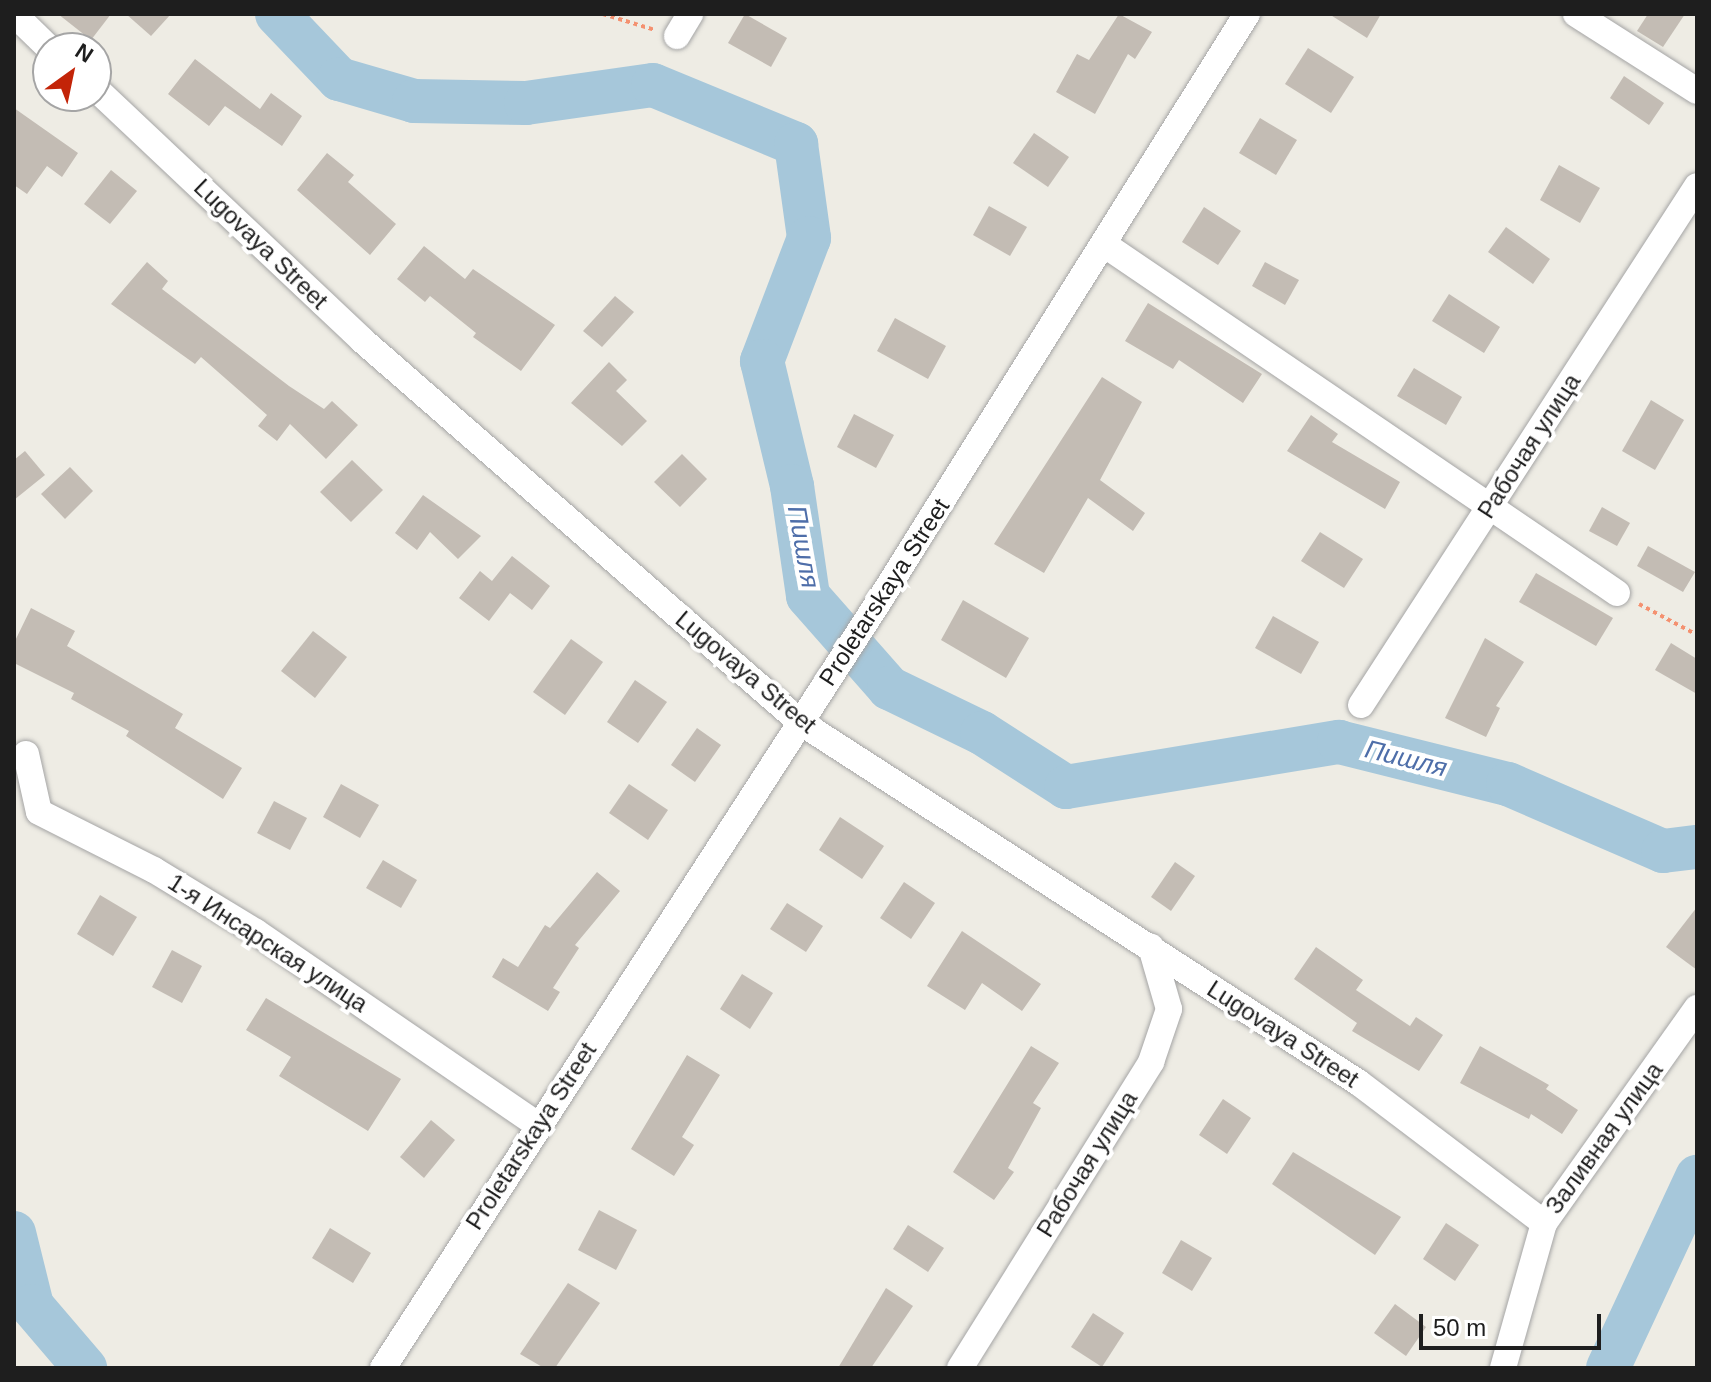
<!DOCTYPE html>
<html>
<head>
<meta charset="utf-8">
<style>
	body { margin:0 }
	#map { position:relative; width:1711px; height:1382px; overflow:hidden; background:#eeece4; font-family:Helvetica,sans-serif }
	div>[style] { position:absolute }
	.river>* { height:44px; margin:-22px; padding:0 22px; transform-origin:22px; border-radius:22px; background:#a6c7da }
	.building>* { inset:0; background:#c3bcb4 }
	.path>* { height:4px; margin-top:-2px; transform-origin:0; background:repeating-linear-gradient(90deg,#f49170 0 4px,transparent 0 8px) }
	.roads { filter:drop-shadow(0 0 2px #a5a5a5) drop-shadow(0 0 2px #a5a5a5) }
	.minor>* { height:26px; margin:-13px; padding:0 13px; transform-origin:13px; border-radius:13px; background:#fff }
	span { translate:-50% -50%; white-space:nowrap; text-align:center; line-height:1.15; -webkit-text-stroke:8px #fff; paint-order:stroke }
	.street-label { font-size:24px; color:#1e1e1e }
	.water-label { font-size:26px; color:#4e6ea9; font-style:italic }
	.frame { position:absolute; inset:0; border:16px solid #1e1e1e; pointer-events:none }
	.north { position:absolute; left:32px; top:32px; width:80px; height:80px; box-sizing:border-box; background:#fff; border:2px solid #a5a5a5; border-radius:50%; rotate:33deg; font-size:22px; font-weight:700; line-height:32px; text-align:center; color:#1e1e1e }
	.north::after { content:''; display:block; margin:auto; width:28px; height:36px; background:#c32408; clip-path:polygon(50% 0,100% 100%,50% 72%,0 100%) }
	.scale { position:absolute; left:1419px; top:1314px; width:182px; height:36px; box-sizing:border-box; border:4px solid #1e1e1e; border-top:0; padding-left:10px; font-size:24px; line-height:28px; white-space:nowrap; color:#1e1e1e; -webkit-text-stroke:6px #fff; paint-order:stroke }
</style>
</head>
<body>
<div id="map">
	<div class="river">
		<div style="left:277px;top:14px;width:90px;rotate:46.4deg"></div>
		<div style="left:339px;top:79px;width:78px;rotate:16.3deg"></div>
		<div style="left:414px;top:101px;width:112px;rotate:1deg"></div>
		<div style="left:526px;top:103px;width:128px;rotate:-8.1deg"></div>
		<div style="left:653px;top:85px;width:155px;rotate:22.4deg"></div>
		<div style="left:796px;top:144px;width:95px;rotate:82.1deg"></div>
		<div style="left:809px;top:238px;width:132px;rotate:110.9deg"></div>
		<div style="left:762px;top:361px;width:129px;rotate:76.5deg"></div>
		<div style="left:792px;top:486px;width:111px;rotate:81.7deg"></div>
		<div style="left:808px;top:596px;width:123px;rotate:48.6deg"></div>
		<div style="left:889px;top:688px;width:103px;rotate:25.8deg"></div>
		<div style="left:982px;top:733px;width:100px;rotate:32.7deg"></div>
		<div style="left:1066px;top:787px;width:277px;rotate:-9.4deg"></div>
		<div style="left:1339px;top:742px;width:174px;rotate:14deg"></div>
		<div style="left:1508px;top:784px;width:169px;rotate:23.4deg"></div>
		<div style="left:1663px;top:851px;width:34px;rotate:-7deg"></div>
		<div style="left:14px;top:1233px;width:75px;rotate:76.1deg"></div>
		<div style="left:32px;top:1306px;width:82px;rotate:49.5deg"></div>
		<div style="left:1608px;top:1368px;width:211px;rotate:-65deg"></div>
	</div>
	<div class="building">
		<div style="clip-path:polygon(58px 14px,111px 14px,91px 40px)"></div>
		<div style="clip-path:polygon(126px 14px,171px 14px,151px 36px)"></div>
		<div style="clip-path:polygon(745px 14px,787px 38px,771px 67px,728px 43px)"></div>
		<div style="clip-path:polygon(1119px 14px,1152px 32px,1135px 59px,1128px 54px,1095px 114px,1056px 92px,1077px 54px,1089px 60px)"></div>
		<div style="clip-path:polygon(1329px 14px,1381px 14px,1367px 38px)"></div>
		<div style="clip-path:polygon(1648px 14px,1685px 14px,1663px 47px,1637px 31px)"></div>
		<div style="clip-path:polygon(1308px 48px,1354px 77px,1331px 113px,1285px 84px)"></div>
		<div style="clip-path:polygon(195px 59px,260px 109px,271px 93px,302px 116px,282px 146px,225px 106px,209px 126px,168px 94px)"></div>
		<div style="clip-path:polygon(1624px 76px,1664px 103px,1649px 125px,1610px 98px)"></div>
		<div style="clip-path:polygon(14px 108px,78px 153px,62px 177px,47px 166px,27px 194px,14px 185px)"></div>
		<div style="clip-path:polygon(1260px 118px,1297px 140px,1276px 175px,1239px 153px)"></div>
		<div style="clip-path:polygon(1034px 133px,1069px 157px,1048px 187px,1013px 163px)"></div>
		<div style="clip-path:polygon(327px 153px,354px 175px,348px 182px,396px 224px,370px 255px,297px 190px)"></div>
		<div style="clip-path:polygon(1559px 165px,1600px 188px,1580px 223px,1540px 200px)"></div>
		<div style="clip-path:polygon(111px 170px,137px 191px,110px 224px,84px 204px)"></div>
		<div style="clip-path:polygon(989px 206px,1027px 227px,1010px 256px,973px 235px)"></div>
		<div style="clip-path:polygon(1204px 207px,1241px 231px,1218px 265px,1182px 242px)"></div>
		<div style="clip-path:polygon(1506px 227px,1550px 259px,1533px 284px,1488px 252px)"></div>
		<div style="clip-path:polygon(424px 246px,465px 279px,473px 269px,555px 325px,521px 371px,473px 337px,476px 333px,430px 296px,425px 302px,397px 279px)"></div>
		<div style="clip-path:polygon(147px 262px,168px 281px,162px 289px,289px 386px,324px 409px,332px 401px,358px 425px,326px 459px,290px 424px,277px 441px,258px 426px,267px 415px,201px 357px,195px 364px,111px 304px)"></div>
		<div style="clip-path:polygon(1265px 262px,1299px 280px,1285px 305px,1252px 286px)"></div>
		<div style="clip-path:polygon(1449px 294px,1500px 327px,1484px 353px,1432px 321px)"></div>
		<div style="clip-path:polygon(615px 296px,634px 312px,602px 347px,583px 331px)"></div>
		<div style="clip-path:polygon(1148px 303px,1262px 374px,1243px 403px,1179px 360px,1173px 369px,1125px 341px)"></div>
		<div style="clip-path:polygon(895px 318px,946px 346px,928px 379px,877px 351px)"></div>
		<div style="clip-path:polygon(609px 362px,627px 380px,616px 391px,647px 421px,622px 446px,571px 403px)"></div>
		<div style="clip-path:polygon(1414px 368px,1462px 397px,1446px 425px,1397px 396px)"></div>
		<div style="clip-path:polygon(1102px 377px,1142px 402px,1100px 480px,1145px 513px,1133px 531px,1088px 498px,1044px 573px,994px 544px)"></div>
		<div style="clip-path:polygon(1651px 400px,1684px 420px,1655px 470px,1622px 451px)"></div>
		<div style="clip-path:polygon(854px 414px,894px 435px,876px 468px,837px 447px)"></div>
		<div style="clip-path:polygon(1311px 415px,1338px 434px,1332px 442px,1400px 482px,1385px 509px,1287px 451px)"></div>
		<div style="clip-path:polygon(25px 451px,45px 475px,14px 500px,14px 460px)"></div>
		<div style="clip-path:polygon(682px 454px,707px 479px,680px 507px,654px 482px)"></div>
		<div style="clip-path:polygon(352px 460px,383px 490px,351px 522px,320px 492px)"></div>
		<div style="clip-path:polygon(70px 467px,93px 491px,65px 519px,41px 494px)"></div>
		<div style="clip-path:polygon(423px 495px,481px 536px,458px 559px,430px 532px,417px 550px,395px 533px)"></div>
		<div style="clip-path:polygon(1602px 507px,1630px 523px,1617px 546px,1589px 531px)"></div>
		<div style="clip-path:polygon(1320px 532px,1363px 559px,1344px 588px,1301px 561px)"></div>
		<div style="clip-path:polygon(1648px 546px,1695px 572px,1683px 592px,1637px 566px)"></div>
		<div style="clip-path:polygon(512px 556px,550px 586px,532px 610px,510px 593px,489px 621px,459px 598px,480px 571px,492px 581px)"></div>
		<div style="clip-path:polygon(1536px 573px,1613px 618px,1596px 646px,1519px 602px)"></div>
		<div style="clip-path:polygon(963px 600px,1029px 638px,1006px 678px,941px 640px)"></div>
		<div style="clip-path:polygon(31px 608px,75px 631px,67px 646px,183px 714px,175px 728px,242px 768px,223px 799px,126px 736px,129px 731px,71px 699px,74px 693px,14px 663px,14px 643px)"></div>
		<div style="clip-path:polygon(1273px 616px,1319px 642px,1301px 674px,1255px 648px)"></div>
		<div style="clip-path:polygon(313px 631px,347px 657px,315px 698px,281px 671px)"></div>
		<div style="clip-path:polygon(1485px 638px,1524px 662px,1496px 706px,1500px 708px,1486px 737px,1445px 718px)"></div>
		<div style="clip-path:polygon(571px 639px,603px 662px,565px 715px,533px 692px)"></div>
		<div style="clip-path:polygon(1671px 643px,1697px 659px,1697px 694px,1655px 670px)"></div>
		<div style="clip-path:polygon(635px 680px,667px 702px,638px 743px,607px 722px)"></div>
		<div style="clip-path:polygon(697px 728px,721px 745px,695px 782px,671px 765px)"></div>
		<div style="clip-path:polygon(341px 784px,379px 805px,360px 838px,323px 817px)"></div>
		<div style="clip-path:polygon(629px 784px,668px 810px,648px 840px,609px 813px)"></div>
		<div style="clip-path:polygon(274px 801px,307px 818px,290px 850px,257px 833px)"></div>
		<div style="clip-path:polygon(840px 817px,884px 846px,862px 879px,819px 850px)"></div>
		<div style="clip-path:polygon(383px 860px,417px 880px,401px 908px,366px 888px)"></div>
		<div style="clip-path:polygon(1175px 862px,1195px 876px,1171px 911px,1151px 897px)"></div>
		<div style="clip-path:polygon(597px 872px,620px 891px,575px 945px,579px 948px,553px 988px,560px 992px,548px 1011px,492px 977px,503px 958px,518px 967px,545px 925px,550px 928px)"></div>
		<div style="clip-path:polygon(904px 882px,935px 903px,911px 939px,880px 918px)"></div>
		<div style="clip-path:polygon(100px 895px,137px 917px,113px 956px,77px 934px)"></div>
		<div style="clip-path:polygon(787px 903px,823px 926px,806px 952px,770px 929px)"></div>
		<div style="clip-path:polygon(1697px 907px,1697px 970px,1666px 947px)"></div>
		<div style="clip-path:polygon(962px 931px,1041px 984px,1022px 1011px,982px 983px,965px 1010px,927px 986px)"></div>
		<div style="clip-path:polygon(1316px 947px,1363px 980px,1356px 990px,1410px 1026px,1416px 1017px,1443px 1035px,1419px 1071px,1352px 1031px,1357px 1023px,1294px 979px)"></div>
		<div style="clip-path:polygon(172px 950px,202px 966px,182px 1003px,152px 987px)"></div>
		<div style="clip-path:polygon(742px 974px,773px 993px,750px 1029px,720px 1009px)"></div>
		<div style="clip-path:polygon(266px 998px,401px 1079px,368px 1131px,279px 1076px,291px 1057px,246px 1030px)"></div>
		<div style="clip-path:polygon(1031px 1046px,1059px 1063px,1033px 1103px,1041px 1108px,1008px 1168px,1014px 1172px,994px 1200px,953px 1172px)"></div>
		<div style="clip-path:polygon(1480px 1046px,1549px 1085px,1546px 1089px,1578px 1110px,1562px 1134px,1531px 1114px,1529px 1119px,1460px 1083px)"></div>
		<div style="clip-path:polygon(687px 1055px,720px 1075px,682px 1137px,694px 1145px,674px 1176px,631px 1149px)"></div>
		<div style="clip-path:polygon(1223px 1099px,1251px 1118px,1227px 1154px,1199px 1135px)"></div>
		<div style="clip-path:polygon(431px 1120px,455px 1140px,424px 1178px,400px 1157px)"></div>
		<div style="clip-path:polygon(1293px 1152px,1401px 1217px,1375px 1255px,1272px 1184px)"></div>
		<div style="clip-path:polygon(599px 1210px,637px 1230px,616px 1270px,578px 1250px)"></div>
		<div style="clip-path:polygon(1446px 1223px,1479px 1245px,1455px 1281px,1423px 1259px)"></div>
		<div style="clip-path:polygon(908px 1225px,944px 1248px,928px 1272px,893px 1249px)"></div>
		<div style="clip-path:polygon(330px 1228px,371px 1253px,353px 1283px,312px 1258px)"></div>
		<div style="clip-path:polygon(1181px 1240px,1212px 1258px,1192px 1291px,1162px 1273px)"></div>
		<div style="clip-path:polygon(568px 1283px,600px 1303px,555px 1368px,544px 1368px,520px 1354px)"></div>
		<div style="clip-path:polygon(886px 1288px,913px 1306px,871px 1368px,838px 1368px)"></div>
		<div style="clip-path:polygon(1395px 1304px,1426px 1327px,1406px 1356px,1374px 1333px)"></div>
		<div style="clip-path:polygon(1093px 1313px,1124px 1333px,1102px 1367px,1071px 1347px)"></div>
	</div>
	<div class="path">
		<div style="left:603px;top:14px;width:54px;rotate:17.1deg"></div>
		<div style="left:1639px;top:604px;width:66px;rotate:28.1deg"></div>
	</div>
	<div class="roads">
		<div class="minor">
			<div style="left:14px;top:14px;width:49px;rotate:44.2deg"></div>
			<div style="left:1576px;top:14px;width:143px;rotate:32.5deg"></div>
			<div style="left:677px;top:36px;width:26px;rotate:-59deg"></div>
			<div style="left:96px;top:89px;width:366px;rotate:43.3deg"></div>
			<div style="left:362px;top:340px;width:581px;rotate:41.09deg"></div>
			<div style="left:800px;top:722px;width:665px;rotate:32.85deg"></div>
			<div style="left:1359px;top:1083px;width:232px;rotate:37.1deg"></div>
			<div style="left:1105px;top:245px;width:619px;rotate:34.2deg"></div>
			<div style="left:1361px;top:705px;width:618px;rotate:-57.08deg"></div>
			<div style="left:26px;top:754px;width:59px;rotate:77.4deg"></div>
			<div style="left:39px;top:812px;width:129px;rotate:26.8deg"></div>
			<div style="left:154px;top:870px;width:119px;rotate:31.3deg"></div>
			<div style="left:256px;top:932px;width:340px;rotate:34.4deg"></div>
			<div style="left:383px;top:1368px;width:908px;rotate:-57.1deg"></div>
			<div style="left:876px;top:606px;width:699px;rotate:-57.93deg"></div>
			<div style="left:960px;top:1368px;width:361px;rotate:-58deg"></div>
			<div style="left:1151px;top:1062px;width:56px;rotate:-71.2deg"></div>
			<div style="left:1169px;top:1009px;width:65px;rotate:-106.2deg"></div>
			<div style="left:1503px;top:1368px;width:151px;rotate:-74.2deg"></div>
			<div style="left:1544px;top:1223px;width:264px;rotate:-54.6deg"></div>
		</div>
	</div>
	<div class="street-label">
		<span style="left:261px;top:244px;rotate:44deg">Lugovaya Street</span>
		<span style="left:1529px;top:446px;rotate:-57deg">Рабочая улица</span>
		<span style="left:884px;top:592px;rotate:-57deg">Proletarskaya Street</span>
		<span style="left:746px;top:672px;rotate:40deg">Lugovaya Street</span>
		<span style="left:268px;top:943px;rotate:33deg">1-я Инсарская улица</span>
		<span style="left:1283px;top:1034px;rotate:33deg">Lugovaya Street</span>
		<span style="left:531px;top:1136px;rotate:-57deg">Proletarskaya Street</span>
		<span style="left:1604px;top:1138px;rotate:-54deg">Заливная улица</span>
		<span style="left:1087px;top:1164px;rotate:-58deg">Рабочая улица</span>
	</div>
	<div class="water-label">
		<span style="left:803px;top:547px;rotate:80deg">Пишля</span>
		<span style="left:1406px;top:759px;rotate:14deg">Пишля</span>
	</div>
	<div class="frame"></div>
	<div class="north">N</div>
	<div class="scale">50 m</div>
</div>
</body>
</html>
